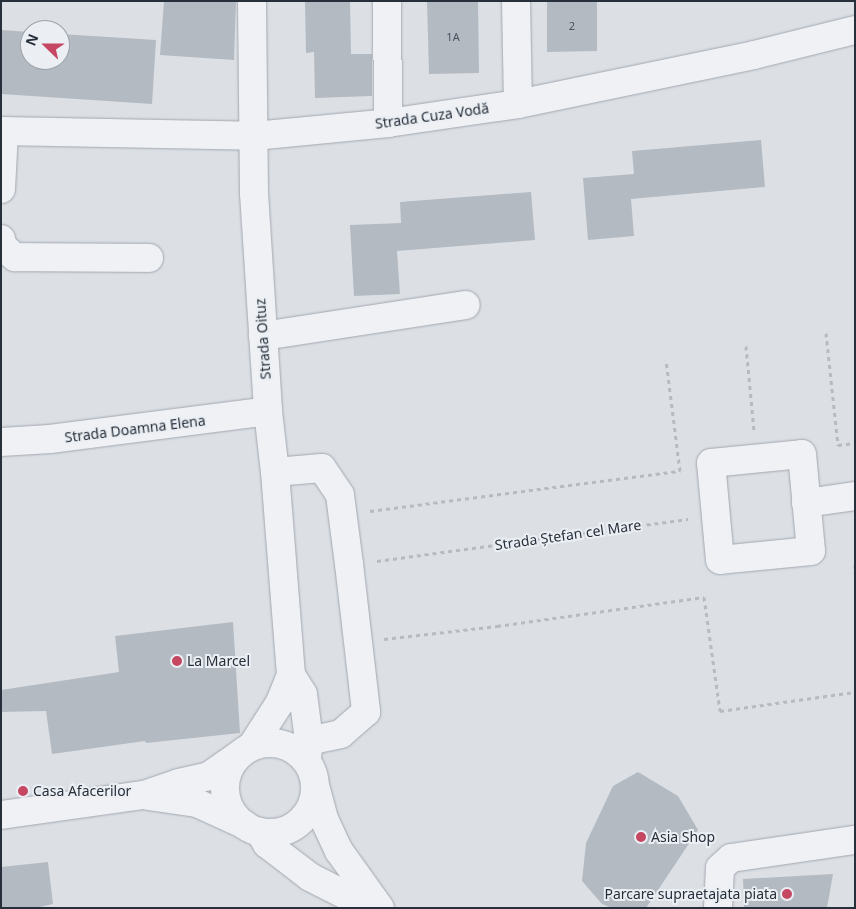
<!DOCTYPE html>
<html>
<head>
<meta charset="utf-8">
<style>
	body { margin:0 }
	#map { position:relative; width:856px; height:909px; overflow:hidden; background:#dce0e5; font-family:"Noto Sans",sans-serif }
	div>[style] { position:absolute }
	.building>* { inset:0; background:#b4bac2 }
	.path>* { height:3px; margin-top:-1.5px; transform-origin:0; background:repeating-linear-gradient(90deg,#b7bbc0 0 4px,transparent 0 8px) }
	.roads { filter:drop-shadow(0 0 1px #a2a7af) drop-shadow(0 0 1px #a2a7af) }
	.minor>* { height:28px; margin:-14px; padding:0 14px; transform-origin:14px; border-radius:14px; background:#eff1f4 }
	.minor>.ring { margin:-14px; padding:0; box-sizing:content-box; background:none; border:28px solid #eff1f4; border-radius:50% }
	.dots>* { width:14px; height:14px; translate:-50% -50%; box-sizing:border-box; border:2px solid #ebeff3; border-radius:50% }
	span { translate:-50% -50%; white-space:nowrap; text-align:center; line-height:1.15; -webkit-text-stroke:4px #ebeff3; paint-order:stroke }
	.number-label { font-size:11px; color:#4a525d }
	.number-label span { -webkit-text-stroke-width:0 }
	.street-label { font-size:14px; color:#272f3b }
	.poi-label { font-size:14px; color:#272f3b }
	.left { translate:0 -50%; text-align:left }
	.right { translate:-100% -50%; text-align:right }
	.frame { position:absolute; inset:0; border:2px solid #272f3b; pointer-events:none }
	.north { position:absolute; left:20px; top:20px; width:50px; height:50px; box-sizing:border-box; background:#ebeff3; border:1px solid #9da2a9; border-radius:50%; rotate:292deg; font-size:14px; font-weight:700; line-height:20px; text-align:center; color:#272f3b }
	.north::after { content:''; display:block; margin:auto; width:18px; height:22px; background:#c54762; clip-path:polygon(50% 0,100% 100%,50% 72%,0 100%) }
</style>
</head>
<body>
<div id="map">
	<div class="building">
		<div style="clip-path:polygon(164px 1px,236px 1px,234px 60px,160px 55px)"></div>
		<div style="clip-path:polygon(305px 1px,350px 1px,351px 54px,372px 54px,372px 96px,315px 98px,314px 52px,306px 53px)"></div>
		<div style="clip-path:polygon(427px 1px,478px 1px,479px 73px,429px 74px)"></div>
		<div style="clip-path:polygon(547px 1px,597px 1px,597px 51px,547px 52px)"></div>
		<div style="clip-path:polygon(1px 30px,30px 32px,30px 60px,60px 60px,60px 34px,156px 40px,152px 104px,1px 94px)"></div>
		<div style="clip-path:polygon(761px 140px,765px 187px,631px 199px,634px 236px,588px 240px,583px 178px,634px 174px,632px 151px)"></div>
		<div style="clip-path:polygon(531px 192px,535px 240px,397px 251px,400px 294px,354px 296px,350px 225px,401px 223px,400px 202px)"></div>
		<div style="clip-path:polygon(233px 622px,240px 733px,146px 743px,145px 741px,52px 754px,46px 711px,1px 712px,1px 690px,119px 672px,115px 636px)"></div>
		<div style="clip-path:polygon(638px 772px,678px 796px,698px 830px,646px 908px,612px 908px,602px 904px,582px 881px,586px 843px,613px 786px)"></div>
		<div style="clip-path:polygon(48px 862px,53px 904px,35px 908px,1px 908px,1px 867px)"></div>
		<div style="clip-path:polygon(833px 874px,827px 908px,744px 908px,743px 879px)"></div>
	</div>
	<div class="path">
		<div style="left:826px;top:333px;width:113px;rotate:83.9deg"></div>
		<div style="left:838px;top:445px;width:17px;rotate:-7deg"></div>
		<div style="left:746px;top:346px;width:85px;rotate:84.6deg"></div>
		<div style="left:370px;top:511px;width:313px;rotate:-7.4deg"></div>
		<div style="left:680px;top:471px;width:112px;rotate:-97.2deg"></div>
		<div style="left:377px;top:561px;width:314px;rotate:-7.7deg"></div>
		<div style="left:855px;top:565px;width:8px;rotate:90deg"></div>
		<div style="left:384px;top:639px;width:114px;rotate:-6.6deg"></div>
		<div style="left:497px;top:626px;width:209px;rotate:-8deg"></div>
		<div style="left:704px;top:597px;width:115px;rotate:82deg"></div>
		<div style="left:720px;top:711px;width:136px;rotate:-8deg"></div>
	</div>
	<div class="roads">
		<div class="minor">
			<div style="left:252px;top:1px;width:192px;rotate:89.4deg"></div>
			<div style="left:254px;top:193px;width:218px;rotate:86.3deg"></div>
			<div style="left:268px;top:411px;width:61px;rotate:83.5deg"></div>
			<div style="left:275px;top:472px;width:204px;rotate:85.5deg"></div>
			<div style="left:291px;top:675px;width:31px;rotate:112deg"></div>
			<div style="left:279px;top:704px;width:50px;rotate:122.7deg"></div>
			<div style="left:387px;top:1px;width:122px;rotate:89.5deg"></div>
			<div style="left:516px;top:1px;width:103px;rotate:88.9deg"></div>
			<div style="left:1px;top:131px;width:253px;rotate:1.1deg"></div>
			<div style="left:254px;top:136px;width:135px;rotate:-5.5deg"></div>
			<div style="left:388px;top:123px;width:131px;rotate:-8.3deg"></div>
			<div style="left:518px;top:104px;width:241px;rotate:-11.7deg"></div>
			<div style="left:754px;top:55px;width:104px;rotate:-13.9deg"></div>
			<div style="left:1px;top:189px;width:58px;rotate:-87deg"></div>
			<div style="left:1px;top:239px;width:8px;rotate:76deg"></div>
			<div style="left:3px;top:247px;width:16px;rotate:40deg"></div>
			<div style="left:15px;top:257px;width:134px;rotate:0.4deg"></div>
			<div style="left:263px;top:336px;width:205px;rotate:-8.7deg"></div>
			<div style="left:1px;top:442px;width:49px;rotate:-3.5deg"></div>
			<div style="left:50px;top:439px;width:220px;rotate:-7.3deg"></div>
			<div style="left:802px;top:454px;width:97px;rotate:84.7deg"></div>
			<div style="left:811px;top:551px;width:91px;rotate:174.4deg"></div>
			<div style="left:720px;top:560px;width:97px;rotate:-95.3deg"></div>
			<div style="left:711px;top:463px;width:91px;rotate:-5.6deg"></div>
			<div style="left:275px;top:472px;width:47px;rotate:-4.9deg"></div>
			<div style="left:322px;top:468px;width:32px;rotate:56deg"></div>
			<div style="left:340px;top:495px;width:70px;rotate:82.6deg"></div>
			<div style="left:349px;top:564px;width:149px;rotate:83.4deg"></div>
			<div style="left:366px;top:712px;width:33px;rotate:139deg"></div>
			<div style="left:341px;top:734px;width:33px;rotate:168deg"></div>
			<div style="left:806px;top:503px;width:49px;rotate:-8.1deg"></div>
			<div style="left:291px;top:675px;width:22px;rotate:58deg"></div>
			<div style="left:303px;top:694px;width:47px;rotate:82.7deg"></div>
			<div style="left:309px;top:741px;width:17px;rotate:97deg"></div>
			<div class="ring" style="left:225px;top:743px;width:62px;height:62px"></div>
			<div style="left:316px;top:789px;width:31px;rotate:75deg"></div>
			<div style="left:324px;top:819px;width:35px;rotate:65deg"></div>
			<div style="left:339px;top:851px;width:70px;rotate:54.3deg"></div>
			<div style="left:148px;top:796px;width:49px;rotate:8.1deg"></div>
			<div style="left:197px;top:803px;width:53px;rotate:24.6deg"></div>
			<div style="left:1px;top:815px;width:144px;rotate:-8deg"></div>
			<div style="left:144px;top:795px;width:37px;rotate:-19deg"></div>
			<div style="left:179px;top:783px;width:31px;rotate:-13deg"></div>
			<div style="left:209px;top:776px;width:37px;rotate:-35deg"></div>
			<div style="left:260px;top:832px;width:14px;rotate:60deg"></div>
			<div style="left:267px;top:844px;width:54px;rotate:37.5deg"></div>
			<div style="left:310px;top:877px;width:68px;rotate:26.9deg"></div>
			<div style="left:718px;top:908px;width:40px;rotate:-87.1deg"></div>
			<div style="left:720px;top:868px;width:15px;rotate:-42deg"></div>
			<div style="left:731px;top:858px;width:125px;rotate:-8.3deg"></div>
		</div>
	</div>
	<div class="dots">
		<div style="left:177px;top:661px;background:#c54762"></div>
		<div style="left:23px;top:791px;background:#c54762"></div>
		<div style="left:641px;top:837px;background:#c54762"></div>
		<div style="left:787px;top:894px;background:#c54762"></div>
	</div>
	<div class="number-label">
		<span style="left:572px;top:26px">2</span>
		<span style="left:453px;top:37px">1A</span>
	</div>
	<div class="street-label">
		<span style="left:432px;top:116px;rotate:-8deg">Strada Cuza Vodă</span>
		<span style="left:263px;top:339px;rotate:-94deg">Strada Oituz</span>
		<span style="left:135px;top:429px;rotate:-7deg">Strada Doamna Elena</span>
		<span style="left:568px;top:535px;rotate:-8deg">Strada Ștefan cel Mare</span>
	</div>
	<div class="poi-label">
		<span class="left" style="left:187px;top:661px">La Marcel</span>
		<span class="left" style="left:33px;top:791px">Casa Afacerilor</span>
		<span class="left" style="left:651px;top:837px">Asia Shop</span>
		<span class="right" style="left:777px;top:894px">Parcare supraetajata piata</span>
	</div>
	<div class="frame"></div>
	<div class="north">N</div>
</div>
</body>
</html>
